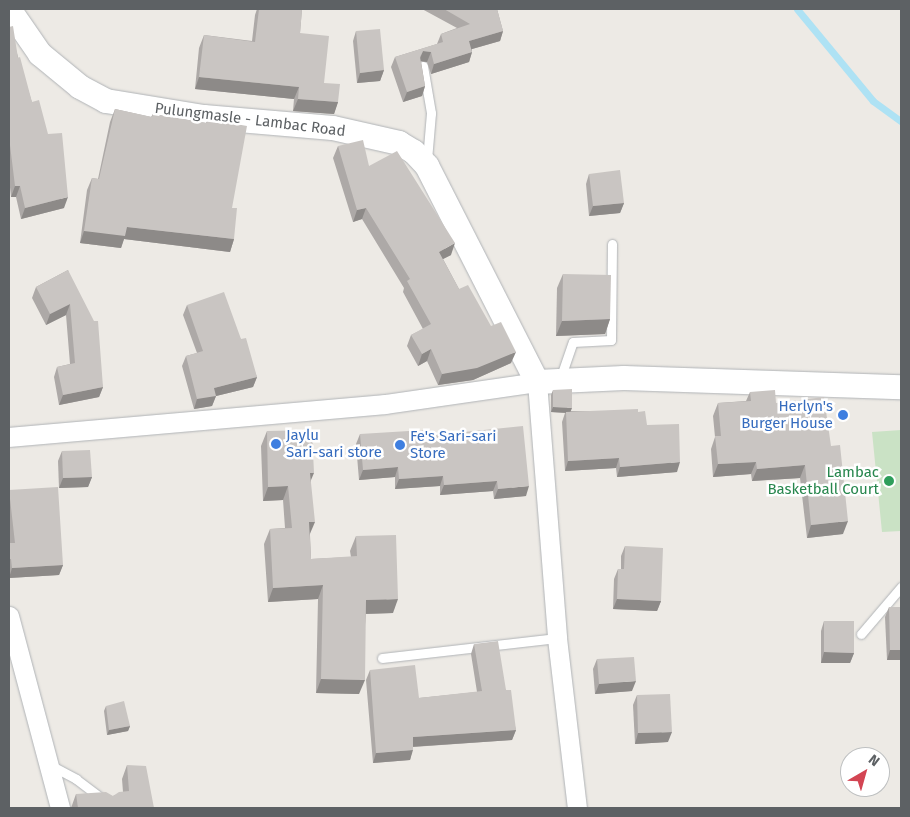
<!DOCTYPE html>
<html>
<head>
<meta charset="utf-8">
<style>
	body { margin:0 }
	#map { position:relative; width:910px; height:817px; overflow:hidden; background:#edeae5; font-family:"Fira Sans",sans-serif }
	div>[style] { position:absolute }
	.green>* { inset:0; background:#cae2c5 }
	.stream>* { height:7px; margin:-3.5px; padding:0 3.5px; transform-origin:3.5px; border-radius:3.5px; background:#aee2f4 }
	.roads { filter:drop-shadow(0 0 1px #b0b3b6) drop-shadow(0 0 1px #b0b3b6) }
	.service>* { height:9px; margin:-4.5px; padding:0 4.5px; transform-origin:4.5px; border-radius:4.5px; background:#fff }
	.minor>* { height:19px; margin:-9.5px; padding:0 9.5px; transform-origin:9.5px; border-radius:9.5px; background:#fff }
	.tertiary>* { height:24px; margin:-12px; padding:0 12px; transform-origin:12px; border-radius:12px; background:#fff }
	.wall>* { inset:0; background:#ada9a7 }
	.shaded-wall>* { inset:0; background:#8d8a88 }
	.building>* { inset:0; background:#c9c5c2 }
	.dots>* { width:14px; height:14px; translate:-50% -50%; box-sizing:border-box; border:2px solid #fff; border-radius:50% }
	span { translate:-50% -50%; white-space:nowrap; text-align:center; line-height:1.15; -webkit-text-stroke:5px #fff; paint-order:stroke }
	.street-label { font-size:15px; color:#5d6164 }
	.shop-label { font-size:15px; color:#366cbe }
	.right { translate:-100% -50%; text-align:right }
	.left { translate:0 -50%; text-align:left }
	.leisure-label { font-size:15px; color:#27864d }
	.frame { position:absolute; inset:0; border:10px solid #5d6164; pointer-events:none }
	.north { position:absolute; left:840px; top:747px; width:50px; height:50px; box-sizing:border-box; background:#fff; border:1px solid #bec0c1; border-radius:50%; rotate:38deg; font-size:14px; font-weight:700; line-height:20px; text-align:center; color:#5d6164 }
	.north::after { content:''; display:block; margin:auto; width:18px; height:22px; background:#d34553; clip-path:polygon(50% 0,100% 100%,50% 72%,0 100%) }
</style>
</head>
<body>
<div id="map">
	<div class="green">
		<div style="clip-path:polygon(901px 430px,901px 531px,882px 532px,872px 432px)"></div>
	</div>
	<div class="stream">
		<div style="left:797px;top:9px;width:119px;rotate:50.4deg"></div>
		<div style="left:873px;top:101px;width:34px;rotate:36deg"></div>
	</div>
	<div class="roads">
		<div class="service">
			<div style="left:423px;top:66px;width:48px;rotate:80.3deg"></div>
			<div style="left:431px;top:113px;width:47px;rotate:94.9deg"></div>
			<div style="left:560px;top:379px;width:39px;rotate:-71deg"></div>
			<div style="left:573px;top:342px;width:38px;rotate:-3deg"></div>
			<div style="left:611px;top:340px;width:96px;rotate:-89.4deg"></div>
			<div style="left:861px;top:634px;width:62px;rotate:-49.6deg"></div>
			<div style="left:382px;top:658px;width:176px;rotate:-6.5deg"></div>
			<div style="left:50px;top:765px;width:30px;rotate:28deg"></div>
			<div style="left:76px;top:779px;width:35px;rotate:37deg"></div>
		</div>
		<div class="minor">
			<div style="left:9px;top:437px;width:377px;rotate:-5deg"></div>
			<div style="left:385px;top:404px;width:154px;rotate:-8.2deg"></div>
			<div style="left:537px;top:382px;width:257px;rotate:85.5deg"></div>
			<div style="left:557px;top:638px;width:171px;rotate:83.3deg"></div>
			<div style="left:9px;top:616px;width:199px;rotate:75.1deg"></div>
		</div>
		<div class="tertiary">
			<div style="left:9px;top:9px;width:55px;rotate:55.4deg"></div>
			<div style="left:40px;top:54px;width:52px;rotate:39.5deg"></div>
			<div style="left:80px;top:87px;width:30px;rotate:28deg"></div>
			<div style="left:106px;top:101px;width:99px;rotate:9.3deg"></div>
			<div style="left:204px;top:117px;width:129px;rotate:4.9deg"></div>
			<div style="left:333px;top:128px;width:68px;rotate:12.8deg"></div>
			<div style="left:399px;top:143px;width:17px;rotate:31deg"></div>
			<div style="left:414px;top:152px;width:19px;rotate:47deg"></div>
			<div style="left:427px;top:166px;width:242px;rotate:63deg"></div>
			<div style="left:537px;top:382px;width:87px;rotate:-2.6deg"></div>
			<div style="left:624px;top:378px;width:277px;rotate:1.9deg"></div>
		</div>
	</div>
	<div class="wall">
		<div style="clip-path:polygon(257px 9px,302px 9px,300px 33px,324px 83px,338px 102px,334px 114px,293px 111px,294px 99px,195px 89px,199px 48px,204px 35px,252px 41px,255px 15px)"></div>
		<div style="clip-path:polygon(422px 9px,497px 9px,503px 31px,500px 41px,472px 49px,472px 52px,469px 62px,431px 74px,427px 62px,421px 61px,425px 86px,422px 96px,403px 102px,391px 67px,395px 57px,437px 44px,441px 34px,457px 28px)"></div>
		<div style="clip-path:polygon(9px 27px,64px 208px,21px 219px,16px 197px,11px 197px,9px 178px)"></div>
		<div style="clip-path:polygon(356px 31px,384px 70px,380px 81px,357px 83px,353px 41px)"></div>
		<div style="clip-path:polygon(115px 109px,151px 117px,153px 114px,206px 123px,208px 119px,232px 208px,234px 239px,230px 252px,124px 239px,121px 248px,80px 243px,87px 190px,92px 178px,98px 179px,110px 122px)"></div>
		<div style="clip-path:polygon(338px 146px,369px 166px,451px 255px,443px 259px,459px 289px,511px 363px,473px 380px,438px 385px,427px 361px,418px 366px,407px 346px,411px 335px,423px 329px,403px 292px,404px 288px,362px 219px,353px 222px,333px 158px)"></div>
		<div style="clip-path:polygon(589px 174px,624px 203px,620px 213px,589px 216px,586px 184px)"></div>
		<div style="clip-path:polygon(68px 270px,103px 387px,99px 397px,59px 405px,54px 377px,57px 367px,70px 364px,66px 315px,46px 325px,32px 298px,36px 287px)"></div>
		<div style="clip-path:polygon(563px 274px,610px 319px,605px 334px,556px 336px,557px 288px)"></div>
		<div style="clip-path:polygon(187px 305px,241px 339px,257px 377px,253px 387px,216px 396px,212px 406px,194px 409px,182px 366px,186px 356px,197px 353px,183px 315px)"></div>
		<div style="clip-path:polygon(553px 390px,570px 411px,638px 412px,677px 472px,617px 477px,616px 468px,565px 471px,562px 422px,565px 413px,551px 412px,551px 395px)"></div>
		<div style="clip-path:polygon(750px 392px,776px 403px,843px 534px,807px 538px,800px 478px,752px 481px,751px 474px,713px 477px,711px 449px,715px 437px,713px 416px,718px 403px,746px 401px)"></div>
		<div style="clip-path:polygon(267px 431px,311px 480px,310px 535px,311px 559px,351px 557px,350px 551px,356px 536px,393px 613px,366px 614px,359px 694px,316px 693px,318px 599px,268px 602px,264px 544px,270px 529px,285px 528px,283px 500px,263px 501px,261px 446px)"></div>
		<div style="clip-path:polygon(360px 434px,425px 436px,526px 496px,494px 499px,493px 491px,440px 495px,440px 486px,395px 489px,395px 477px,359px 480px,356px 444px)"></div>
		<div style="clip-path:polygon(62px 451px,92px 477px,88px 487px,59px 488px,58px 461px)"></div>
		<div style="clip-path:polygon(9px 490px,63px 565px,59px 575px,9px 578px,9px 543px,10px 543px,9px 532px)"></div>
		<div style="clip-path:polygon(625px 546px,661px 601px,657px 611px,613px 609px,614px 579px,618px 569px,621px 569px,621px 556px)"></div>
		<div style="clip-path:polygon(889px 607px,901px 607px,901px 660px,887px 660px,885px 617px)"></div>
		<div style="clip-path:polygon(824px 621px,854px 653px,850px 663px,821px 663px,821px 631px)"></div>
		<div style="clip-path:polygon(474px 644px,506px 690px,516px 730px,512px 740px,413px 747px,410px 760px,373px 763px,366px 680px,370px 670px,419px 698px,477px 692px,471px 654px)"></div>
		<div style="clip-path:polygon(597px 659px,632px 691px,595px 694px,593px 669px)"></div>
		<div style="clip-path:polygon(637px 695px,668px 742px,635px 744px,633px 705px)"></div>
		<div style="clip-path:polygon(106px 706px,130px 726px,128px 731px,107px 735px,104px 711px)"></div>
		<div style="clip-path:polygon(127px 765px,154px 808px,71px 808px,76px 794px,113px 796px,123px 792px,122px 779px)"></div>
	</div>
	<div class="shaded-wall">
		<div style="clip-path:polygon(503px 31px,500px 41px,465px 51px,469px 41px)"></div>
		<div style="clip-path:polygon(423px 51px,431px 52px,427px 62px,419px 61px)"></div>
		<div style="clip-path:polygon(472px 52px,469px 62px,431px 74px,434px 64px)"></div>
		<div style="clip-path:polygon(384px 70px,380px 81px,357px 83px,360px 73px)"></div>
		<div style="clip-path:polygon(199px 77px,299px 87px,294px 99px,195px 89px)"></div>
		<div style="clip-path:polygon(425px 86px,422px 96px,403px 102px,407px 92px)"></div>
		<div style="clip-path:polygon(298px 99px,338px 102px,334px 114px,293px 111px)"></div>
		<div style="clip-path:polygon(15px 186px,20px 186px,16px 197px,11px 197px)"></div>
		<div style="clip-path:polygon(68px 197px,64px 208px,21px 219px,25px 208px)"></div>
		<div style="clip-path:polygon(624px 203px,620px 213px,589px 216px,593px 206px)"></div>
		<div style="clip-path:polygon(366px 208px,362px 219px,353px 222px,357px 210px)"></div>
		<div style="clip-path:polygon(127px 227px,234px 239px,230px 252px,124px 239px,121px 248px,80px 243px,84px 231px)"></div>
		<div style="clip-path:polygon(455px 243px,451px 255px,435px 263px,439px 252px)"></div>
		<div style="clip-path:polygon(70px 304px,66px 315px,46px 325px,50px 314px)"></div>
		<div style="clip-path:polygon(610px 319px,605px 334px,556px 336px,562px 321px)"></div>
		<div style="clip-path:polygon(431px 349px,427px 361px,418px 366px,422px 354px)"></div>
		<div style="clip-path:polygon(516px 352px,511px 363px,473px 380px,438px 385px,442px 374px)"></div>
		<div style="clip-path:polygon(257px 377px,253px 387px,216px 396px,212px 406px,194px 409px,197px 399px,214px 388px)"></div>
		<div style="clip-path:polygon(103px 387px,99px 397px,59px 405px,63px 395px)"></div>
		<div style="clip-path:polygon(553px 407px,572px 408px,570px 413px,551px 412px)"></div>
		<div style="clip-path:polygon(619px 458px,616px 468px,565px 471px,568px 461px)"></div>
		<div style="clip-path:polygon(680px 462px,677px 472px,617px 477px,620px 467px)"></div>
		<div style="clip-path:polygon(756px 462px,751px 474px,713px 477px,718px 464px)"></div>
		<div style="clip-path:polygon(805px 465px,800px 478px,752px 481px,757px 469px)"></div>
		<div style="clip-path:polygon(398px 467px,395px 477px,359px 480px,363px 470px)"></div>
		<div style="clip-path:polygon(310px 473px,314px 473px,308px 487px)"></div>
		<div style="clip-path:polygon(443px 476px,440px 486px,395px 489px,399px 479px)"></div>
		<div style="clip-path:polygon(92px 477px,88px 487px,59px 488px,63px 478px)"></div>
		<div style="clip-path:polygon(497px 481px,493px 491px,440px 495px,444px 485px)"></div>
		<div style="clip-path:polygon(288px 486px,283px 500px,263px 501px,268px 487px)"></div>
		<div style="clip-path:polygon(529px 486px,526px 496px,494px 499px,498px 489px)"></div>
		<div style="clip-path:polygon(848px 521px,843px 534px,807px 538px,811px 525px)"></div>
		<div style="clip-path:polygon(309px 522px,315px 522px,309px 536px)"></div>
		<div style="clip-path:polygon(63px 565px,59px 575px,9px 578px,12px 568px)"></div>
		<div style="clip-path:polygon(323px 585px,318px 599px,268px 602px,273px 588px)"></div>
		<div style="clip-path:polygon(398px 599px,393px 613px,361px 614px,366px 600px)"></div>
		<div style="clip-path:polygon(617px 599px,661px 601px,657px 611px,613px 609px)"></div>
		<div style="clip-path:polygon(890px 650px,901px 650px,901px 660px,887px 660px)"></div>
		<div style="clip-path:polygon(824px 652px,854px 653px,850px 663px,821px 663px)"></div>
		<div style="clip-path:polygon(321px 679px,365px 680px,359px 694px,316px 693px)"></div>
		<div style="clip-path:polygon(636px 681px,632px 691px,595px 694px,599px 684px)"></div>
		<div style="clip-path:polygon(130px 726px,128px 731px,107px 735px,109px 730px)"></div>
		<div style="clip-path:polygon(516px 730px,512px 740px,409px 747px,413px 737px)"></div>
		<div style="clip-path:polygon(672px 732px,668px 742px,635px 744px,638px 733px)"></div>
		<div style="clip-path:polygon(413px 750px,410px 760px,373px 763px,376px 753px)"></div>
	</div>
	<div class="building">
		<div style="clip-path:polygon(259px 9px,302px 9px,300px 33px,329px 36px,324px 83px,340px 84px,338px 102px,298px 99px,299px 87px,199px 77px,204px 35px,255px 42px)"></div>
		<div style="clip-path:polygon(444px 9px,497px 9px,503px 31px,469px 41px,472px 52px,434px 64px,431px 52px,423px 51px,420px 57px,425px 86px,407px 92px,395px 57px,443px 42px,441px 34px,470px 24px)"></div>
		<div style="clip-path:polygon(13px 26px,18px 58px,20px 57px,32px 102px,39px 100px,48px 134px,62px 133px,68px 197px,25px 208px,20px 186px,15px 186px,9px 137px,9px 27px)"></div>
		<div style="clip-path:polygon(380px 29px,384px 70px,360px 73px,356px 31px)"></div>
		<div style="clip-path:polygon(115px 109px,152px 117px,153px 114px,207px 123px,208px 119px,247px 126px,232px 208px,237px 208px,234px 239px,127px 227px,125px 236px,84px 231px,92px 178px,99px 179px)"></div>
		<div style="clip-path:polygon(363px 140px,369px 166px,397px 151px,455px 243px,439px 252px,459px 289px,468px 285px,491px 326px,501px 322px,516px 352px,477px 368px,442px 374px,431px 349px,422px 354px,411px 335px,431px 324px,407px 281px,410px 279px,366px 208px,357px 210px,338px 146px)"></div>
		<div style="clip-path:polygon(620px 170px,624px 203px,593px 206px,589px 174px)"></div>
		<div style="clip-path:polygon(68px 270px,94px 321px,98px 321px,103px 387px,63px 395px,57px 367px,75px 363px,70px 304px,50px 314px,36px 287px)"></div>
		<div style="clip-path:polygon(563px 274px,611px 275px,610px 319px,562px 321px)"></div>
		<div style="clip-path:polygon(224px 292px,241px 339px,246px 338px,257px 377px,214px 388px,216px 396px,197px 399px,186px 356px,203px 351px,187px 305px)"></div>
		<div style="clip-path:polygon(572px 389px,572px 408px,553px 407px,553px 390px)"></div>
		<div style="clip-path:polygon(775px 390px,776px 403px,824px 397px,831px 446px,840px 445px,848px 521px,811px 525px,805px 465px,757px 469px,756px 462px,718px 464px,715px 436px,721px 436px,718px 403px,751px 401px,750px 392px)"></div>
		<div style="clip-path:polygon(638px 409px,638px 412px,645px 411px,647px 425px,679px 424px,680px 462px,620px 467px,619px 458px,568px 461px,566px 412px)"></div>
		<div style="clip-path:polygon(523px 426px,529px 486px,498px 489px,497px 481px,444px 485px,443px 476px,399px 479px,398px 467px,363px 470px,360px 434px,425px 430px,425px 436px)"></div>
		<div style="clip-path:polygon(312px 430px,314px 473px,310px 473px,315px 522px,309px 522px,311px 559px,357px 556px,356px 536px,396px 535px,398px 599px,366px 600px,365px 680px,321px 679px,323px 585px,273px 588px,270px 529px,292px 528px,288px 486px,268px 487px,267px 431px)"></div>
		<div style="clip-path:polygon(90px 450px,92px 477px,63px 478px,62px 451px)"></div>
		<div style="clip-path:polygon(58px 487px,63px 565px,12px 568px,11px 559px,9px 559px,9px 543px,15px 543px,9px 490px)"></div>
		<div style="clip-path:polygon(625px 546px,663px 548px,661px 601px,617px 599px,618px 569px,624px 569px)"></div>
		<div style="clip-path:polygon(889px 607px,901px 607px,901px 650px,890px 650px)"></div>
		<div style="clip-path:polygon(824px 621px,854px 621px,854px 653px,824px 652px)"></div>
		<div style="clip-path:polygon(498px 641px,506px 690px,511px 690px,516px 730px,413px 737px,413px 750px,376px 753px,370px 670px,415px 665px,419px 698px,482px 691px,474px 644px)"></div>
		<div style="clip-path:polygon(634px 657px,636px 681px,599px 684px,597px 659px)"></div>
		<div style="clip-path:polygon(670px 694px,672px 732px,638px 733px,637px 695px)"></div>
		<div style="clip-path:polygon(124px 701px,130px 726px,109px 730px,106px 706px)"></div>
		<div style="clip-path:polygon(127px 765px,146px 766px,154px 808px,78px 808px,76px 794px,106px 792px,113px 796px,119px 792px,129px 791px)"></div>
	</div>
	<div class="dots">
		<div style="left:843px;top:415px;background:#3f7fe0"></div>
		<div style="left:276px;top:444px;background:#3f7fe0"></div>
		<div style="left:400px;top:445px;background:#3f7fe0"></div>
		<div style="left:889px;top:481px;background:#2e9e5b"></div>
	</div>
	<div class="street-label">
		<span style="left:250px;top:120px;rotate:7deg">Pulungmasle - Lambac Road</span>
	</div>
	<div class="shop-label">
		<span class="right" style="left:833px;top:415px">Herlyn's<br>Burger House</span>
		<span class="left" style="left:286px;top:444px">Jaylu<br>Sari-sari store</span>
		<span class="left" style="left:410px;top:445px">Fe's Sari-sari<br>Store</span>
	</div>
	<div class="leisure-label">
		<span class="right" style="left:879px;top:481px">Lambac<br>Basketball Court</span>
	</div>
	<div class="frame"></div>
	<div class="north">N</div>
</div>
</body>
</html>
